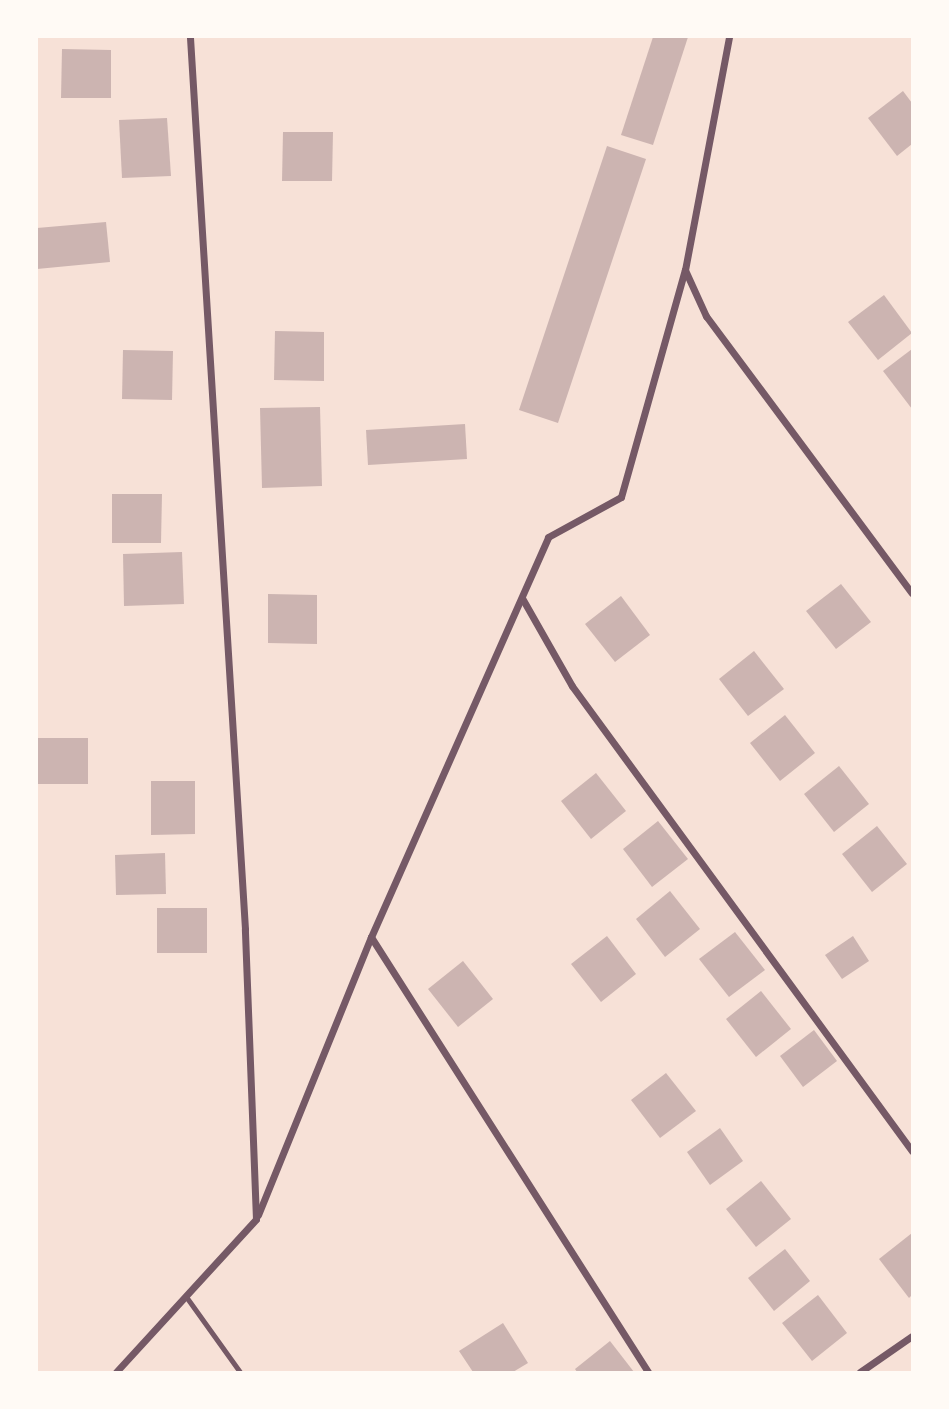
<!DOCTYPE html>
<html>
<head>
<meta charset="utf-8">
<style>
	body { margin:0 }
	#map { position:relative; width:949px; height:1409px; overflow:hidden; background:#f7e1d7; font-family:Barlow,sans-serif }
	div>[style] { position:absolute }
	.building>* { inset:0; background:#ccb4b1 }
	.service>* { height:5px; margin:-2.5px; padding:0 2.5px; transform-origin:2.5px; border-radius:2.5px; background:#755966 }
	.minor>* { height:7px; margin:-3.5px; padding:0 3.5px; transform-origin:3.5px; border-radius:3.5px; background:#755966 }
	span { translate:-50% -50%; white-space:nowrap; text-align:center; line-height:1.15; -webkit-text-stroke:6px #fffaf5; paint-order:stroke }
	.frame { position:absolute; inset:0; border:38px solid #fffaf5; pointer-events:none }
</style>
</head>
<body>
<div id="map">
	<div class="building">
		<div style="clip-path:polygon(653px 37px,688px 37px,653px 145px,621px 135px)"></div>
		<div style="clip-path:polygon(62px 49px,111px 50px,111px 98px,61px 98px)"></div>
		<div style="clip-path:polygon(903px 91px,912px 103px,912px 144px,897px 156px,868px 118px)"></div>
		<div style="clip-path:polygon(167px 118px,171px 176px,122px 178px,119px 120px)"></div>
		<div style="clip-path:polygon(283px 132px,333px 132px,332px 181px,282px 181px)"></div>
		<div style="clip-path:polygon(607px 146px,646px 159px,558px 423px,519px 410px)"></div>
		<div style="clip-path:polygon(106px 222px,110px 262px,37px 269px,37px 228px)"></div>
		<div style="clip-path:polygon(884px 295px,912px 333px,878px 360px,848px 322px)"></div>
		<div style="clip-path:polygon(275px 331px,324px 332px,324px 381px,274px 380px)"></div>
		<div style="clip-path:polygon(912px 349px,912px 409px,883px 371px)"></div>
		<div style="clip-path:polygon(123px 350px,173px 351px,172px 400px,122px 399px)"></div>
		<div style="clip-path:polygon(320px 407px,322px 486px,262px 488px,260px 408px)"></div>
		<div style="clip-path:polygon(465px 424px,467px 459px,368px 465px,366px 430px)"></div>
		<div style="clip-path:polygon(112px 494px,162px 494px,161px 543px,112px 543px)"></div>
		<div style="clip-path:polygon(182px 552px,184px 604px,124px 606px,123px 554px)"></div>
		<div style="clip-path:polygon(841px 584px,871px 622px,836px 649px,806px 611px)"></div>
		<div style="clip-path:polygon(268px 594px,317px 595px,317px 644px,268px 643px)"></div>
		<div style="clip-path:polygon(621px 596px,650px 635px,615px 662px,585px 624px)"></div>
		<div style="clip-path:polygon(754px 651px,784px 689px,748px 716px,719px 679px)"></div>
		<div style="clip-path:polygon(785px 715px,815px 753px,780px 781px,750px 743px)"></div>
		<div style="clip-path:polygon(38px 738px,88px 738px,88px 784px,38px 784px)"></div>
		<div style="clip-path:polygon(839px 766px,869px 804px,834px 832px,804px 794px)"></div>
		<div style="clip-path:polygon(596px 773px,626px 811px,591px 839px,561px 801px)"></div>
		<div style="clip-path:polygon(151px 781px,195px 781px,195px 834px,151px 835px)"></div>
		<div style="clip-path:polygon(658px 821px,688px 859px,652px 887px,623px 849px)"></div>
		<div style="clip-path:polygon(877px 826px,907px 864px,872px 892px,842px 854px)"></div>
		<div style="clip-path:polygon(165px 853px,166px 894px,116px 895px,115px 855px)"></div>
		<div style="clip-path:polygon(670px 891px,700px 929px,665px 957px,636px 919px)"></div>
		<div style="clip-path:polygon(157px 908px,207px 908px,207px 953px,157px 953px)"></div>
		<div style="clip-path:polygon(735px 932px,765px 970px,729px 997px,699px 959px)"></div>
		<div style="clip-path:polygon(607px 936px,636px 974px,601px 1002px,571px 964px)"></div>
		<div style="clip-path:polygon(853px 936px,869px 961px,842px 979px,825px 955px)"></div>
		<div style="clip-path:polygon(463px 961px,493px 999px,458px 1027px,428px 989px)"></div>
		<div style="clip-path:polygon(761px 991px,791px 1029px,756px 1057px,726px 1019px)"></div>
		<div style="clip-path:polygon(814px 1030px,837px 1061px,803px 1087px,780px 1056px)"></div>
		<div style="clip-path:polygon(666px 1073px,696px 1111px,660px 1138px,631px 1100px)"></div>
		<div style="clip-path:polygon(720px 1128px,743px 1161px,710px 1185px,687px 1152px)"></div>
		<div style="clip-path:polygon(761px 1181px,791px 1219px,756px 1247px,726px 1209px)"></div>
		<div style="clip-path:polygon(912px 1233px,912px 1295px,909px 1298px,879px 1259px)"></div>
		<div style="clip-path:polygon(785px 1249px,810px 1281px,774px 1311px,748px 1278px)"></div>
		<div style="clip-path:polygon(818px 1295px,847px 1333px,812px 1361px,782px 1323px)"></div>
		<div style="clip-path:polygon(503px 1323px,528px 1363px,513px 1372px,473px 1372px,459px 1351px)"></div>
		<div style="clip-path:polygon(610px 1341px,634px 1372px,577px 1372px,575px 1369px)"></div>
	</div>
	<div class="service">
		<div style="left:187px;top:1298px;width:91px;rotate:54.4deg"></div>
	</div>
	<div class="minor">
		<div style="left:685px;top:270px;width:51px;rotate:65.5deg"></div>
		<div style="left:706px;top:316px;width:345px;rotate:53.4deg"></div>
		<div style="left:522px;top:598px;width:101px;rotate:60.4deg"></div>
		<div style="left:572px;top:686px;width:576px;rotate:53.83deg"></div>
		<div style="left:371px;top:937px;width:516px;rotate:57.51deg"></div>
		<div style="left:258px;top:1215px;width:300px;rotate:-67.9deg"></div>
		<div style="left:371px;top:937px;width:437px;rotate:-66.1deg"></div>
		<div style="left:548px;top:537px;width:83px;rotate:-28.7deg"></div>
		<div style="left:621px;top:497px;width:236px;rotate:-74.3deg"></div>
		<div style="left:685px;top:270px;width:237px;rotate:-79.3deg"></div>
		<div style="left:116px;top:1372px;width:207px;rotate:-47.5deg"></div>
		<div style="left:256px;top:1219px;width:290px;rotate:-92.2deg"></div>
		<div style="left:245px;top:929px;width:894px;rotate:-93.53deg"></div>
		<div style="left:860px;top:1372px;width:63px;rotate:-34.7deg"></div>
	</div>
	<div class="frame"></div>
</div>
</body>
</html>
